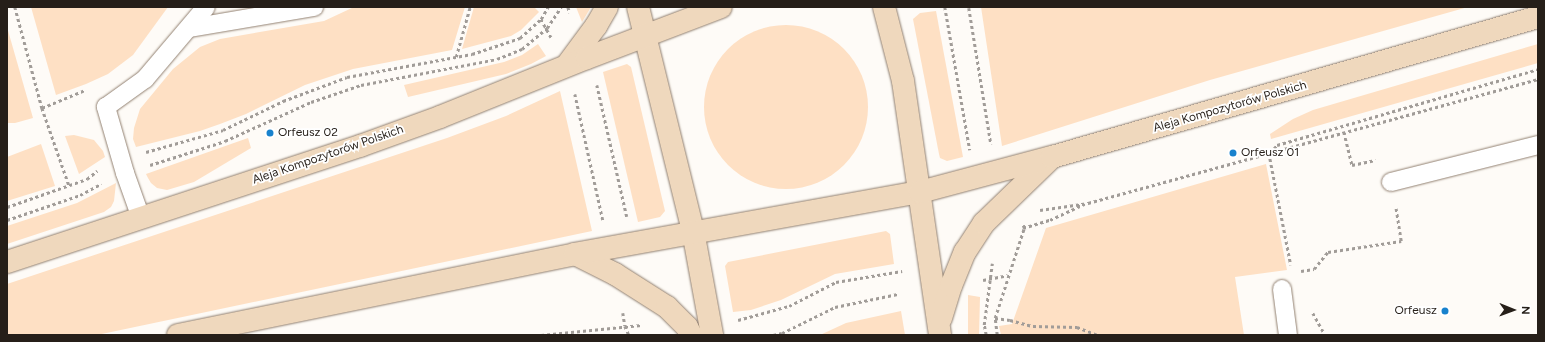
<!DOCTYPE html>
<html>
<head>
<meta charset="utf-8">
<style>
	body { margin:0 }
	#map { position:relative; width:1545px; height:342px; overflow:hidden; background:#fefbf7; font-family:Figtree,sans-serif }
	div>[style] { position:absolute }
	.green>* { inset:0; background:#fee0c4 }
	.round { border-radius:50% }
	.path>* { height:2.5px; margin-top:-1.25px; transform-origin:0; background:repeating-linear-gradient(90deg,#a19c98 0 3px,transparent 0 6px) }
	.roads { filter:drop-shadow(0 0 1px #928171) drop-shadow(0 0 1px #928171) }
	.lane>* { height:18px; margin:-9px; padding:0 9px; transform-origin:9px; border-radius:9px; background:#fff }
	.secondary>* { height:22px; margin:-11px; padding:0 11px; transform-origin:11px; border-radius:11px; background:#efd8bd }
	.dots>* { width:11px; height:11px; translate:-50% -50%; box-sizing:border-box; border:2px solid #fff; border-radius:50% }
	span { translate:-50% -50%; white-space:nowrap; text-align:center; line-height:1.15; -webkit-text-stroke:3.5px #fff; paint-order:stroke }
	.street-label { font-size:12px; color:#261f19 }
	.poi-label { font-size:12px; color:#261f19 }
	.left { translate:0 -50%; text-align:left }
	.right { translate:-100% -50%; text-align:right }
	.frame { position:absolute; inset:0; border:8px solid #261f19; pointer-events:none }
	.north { position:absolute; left:1493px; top:290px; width:40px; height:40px; -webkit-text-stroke:3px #fff; paint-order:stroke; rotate:91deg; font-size:11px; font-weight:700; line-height:16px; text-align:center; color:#261f19 }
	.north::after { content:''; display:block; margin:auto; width:14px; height:18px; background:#261f19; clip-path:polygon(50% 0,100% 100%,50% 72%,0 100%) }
</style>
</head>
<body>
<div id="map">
	<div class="green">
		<div style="clip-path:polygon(31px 7px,168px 7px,133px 55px,108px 74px,86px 84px,56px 95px)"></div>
		<div style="clip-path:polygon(354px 7px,465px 7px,452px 50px,353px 69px,305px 85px,246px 114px,220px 124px,200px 131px,136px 147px,133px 139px,134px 128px,140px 109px,173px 69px,200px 47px,220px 39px,324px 21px)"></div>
		<div style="clip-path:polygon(474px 7px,534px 7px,539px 12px,521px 30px,511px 36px,462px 49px)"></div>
		<div style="clip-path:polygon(576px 7px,591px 7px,582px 22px)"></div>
		<div style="clip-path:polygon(981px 7px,1468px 7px,1210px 80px,1002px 146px)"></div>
		<div style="clip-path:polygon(936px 11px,963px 157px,947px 161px,940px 158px,939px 154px,913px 19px,920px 13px)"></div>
		<div class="round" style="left:704px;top:25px;width:164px;height:164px"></div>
		<div style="clip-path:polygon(7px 27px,33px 118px,15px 123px,7px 123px)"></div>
		<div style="clip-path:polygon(538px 44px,546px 56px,531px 64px,506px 74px,408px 97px,404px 85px,504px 62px,522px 55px)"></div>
		<div style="clip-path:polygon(1538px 44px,1538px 63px,1271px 139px,1270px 134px,1293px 119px,1313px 110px)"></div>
		<div style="clip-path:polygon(627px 64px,631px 67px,665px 211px,660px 217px,638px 222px,603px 72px)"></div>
		<div style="clip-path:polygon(560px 91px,592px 231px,97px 335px,7px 335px,7px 284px,447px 138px,506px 116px)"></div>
		<div style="clip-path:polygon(74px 135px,94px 140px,103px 151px,105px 157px,79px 174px,65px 136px)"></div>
		<div style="clip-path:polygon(248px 138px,251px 148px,194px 182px,167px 190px,157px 188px,151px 183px,148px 178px,146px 174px)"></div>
		<div style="clip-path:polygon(41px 144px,55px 186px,7px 201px,7px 157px)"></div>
		<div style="clip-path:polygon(1266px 164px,1287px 270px,1235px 277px,1244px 335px,1001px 335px,999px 326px,1012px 324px,1046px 228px)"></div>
		<div style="clip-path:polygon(116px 183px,114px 201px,111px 207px,104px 212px,7px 244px,7px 226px,77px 203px)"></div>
		<div style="clip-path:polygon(886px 231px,890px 234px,894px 264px,835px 274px,781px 300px,751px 310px,733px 312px,725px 266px,728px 262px)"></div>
		<div style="clip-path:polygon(968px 295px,980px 297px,979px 335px,968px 335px)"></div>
		<div style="clip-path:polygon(901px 311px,905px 335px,820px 335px,846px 323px)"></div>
	</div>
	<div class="path">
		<div style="left:15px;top:7px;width:105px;rotate:75deg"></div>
		<div style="left:42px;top:108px;width:47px;rotate:-22.7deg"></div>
		<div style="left:568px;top:7px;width:6px;rotate:72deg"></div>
		<div style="left:945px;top:7px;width:145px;rotate:80.1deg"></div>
		<div style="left:969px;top:8px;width:138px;rotate:80.8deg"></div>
		<div style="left:541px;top:19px;width:21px;rotate:61deg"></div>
		<div style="left:456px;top:57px;width:52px;rotate:-74.4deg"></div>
		<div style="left:597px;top:85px;width:135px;rotate:77.2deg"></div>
		<div style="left:575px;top:94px;width:129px;rotate:77.5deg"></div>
		<div style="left:42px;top:108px;width:82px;rotate:70.7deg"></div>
		<div style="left:1344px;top:132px;width:34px;rotate:76deg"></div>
		<div style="left:1352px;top:165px;width:24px;rotate:-12deg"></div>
		<div style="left:146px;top:152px;width:80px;rotate:-15.9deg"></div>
		<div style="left:223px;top:130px;width:67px;rotate:-25.8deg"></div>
		<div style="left:283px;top:101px;width:68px;rotate:-20.6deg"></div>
		<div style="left:347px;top:77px;width:127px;rotate:-10.4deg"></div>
		<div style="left:472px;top:54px;width:51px;rotate:-18.4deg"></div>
		<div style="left:520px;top:38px;width:28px;rotate:-42deg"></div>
		<div style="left:541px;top:19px;width:14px;rotate:-60deg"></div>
		<div style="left:1269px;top:153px;width:114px;rotate:78.9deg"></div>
		<div style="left:1270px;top:153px;width:11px;rotate:-49deg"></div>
		<div style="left:1277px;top:145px;width:272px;rotate:-16.2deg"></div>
		<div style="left:150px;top:165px;width:79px;rotate:-17.7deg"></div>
		<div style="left:225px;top:141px;width:94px;rotate:-24.4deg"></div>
		<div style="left:311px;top:102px;width:53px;rotate:-18.8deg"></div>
		<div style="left:361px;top:85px;width:138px;rotate:-10.8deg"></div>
		<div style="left:497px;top:59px;width:27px;rotate:-22deg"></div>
		<div style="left:522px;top:49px;width:33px;rotate:-40deg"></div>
		<div style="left:547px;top:28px;width:25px;rotate:-56deg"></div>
		<div style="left:7px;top:207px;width:85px;rotate:-19.3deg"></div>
		<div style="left:87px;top:179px;width:13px;rotate:-39deg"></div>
		<div style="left:1040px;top:210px;width:49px;rotate:-8.3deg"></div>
		<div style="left:1088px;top:203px;width:467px;rotate:-15.4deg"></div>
		<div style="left:7px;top:220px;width:77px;rotate:-18.9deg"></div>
		<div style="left:80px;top:195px;width:24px;rotate:-28deg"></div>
		<div style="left:1023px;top:228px;width:28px;rotate:-17deg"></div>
		<div style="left:1050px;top:220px;width:38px;rotate:-25deg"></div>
		<div style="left:1301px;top:271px;width:13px;rotate:-9deg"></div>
		<div style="left:1314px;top:269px;width:22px;rotate:-51deg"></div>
		<div style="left:1328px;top:252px;width:74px;rotate:-8.6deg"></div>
		<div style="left:1401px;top:241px;width:33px;rotate:-99deg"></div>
		<div style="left:983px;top:280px;width:25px;rotate:-11deg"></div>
		<div style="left:623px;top:313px;width:13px;rotate:81deg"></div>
		<div style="left:625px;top:326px;width:10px;rotate:66deg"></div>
		<div style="left:1313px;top:313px;width:25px;rotate:61deg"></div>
		<div style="left:995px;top:318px;width:15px;rotate:8deg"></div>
		<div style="left:1010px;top:320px;width:24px;rotate:15deg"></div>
		<div style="left:1033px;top:326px;width:44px;rotate:1.3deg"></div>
		<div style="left:1077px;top:327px;width:22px;rotate:21deg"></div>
		<div style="left:738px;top:320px;width:53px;rotate:-15.4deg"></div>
		<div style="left:789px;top:306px;width:53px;rotate:-27.1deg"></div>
		<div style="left:836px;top:282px;width:67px;rotate:-9.5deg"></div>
		<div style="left:541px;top:335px;width:101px;rotate:-5.7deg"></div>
		<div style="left:773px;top:335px;width:9px;rotate:-13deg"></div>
		<div style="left:782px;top:333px;width:59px;rotate:-26.1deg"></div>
		<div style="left:835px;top:307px;width:64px;rotate:-11.7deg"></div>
		<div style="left:986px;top:335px;width:10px;rotate:-101deg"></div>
		<div style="left:984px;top:325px;width:62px;rotate:-82.5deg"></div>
		<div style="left:997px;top:335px;width:17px;rotate:-97deg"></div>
		<div style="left:995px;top:318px;width:95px;rotate:-72.1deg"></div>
		<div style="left:1024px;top:228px;width:3px;rotate:-108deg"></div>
	</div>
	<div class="roads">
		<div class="lane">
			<div style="left:190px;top:28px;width:126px;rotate:-9.6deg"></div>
			<div style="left:1391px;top:182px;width:152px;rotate:-14.1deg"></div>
			<div style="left:141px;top:218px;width:48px;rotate:-109.6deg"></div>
			<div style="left:125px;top:173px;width:69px;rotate:-106.1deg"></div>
			<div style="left:106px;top:107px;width:48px;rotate:-35.7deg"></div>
			<div style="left:145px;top:79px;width:94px;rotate:-49.7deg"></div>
			<div style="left:1282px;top:289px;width:46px;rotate:82.6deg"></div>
		</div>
		<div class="secondary">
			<div style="left:638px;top:7px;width:231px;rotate:76.2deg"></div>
			<div style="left:693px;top:231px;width:106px;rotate:79.6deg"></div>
			<div style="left:884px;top:7px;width:76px;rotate:75.6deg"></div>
			<div style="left:903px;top:81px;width:257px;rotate:81.7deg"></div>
			<div style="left:567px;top:65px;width:49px;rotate:-53.4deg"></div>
			<div style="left:596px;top:26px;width:22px;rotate:-60deg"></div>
			<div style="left:575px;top:254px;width:45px;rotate:26.6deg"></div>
			<div style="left:615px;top:274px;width:62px;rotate:32.4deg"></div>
			<div style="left:667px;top:307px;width:28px;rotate:45deg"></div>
			<div style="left:687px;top:327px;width:9px;rotate:63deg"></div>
			<div style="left:7px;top:262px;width:372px;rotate:-18.2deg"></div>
			<div style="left:360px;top:146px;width:85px;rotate:-19.9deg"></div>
			<div style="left:440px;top:117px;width:158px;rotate:-21.9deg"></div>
			<div style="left:587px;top:58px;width:143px;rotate:-20.8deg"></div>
			<div style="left:941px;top:318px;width:34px;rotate:-73deg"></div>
			<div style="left:951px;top:286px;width:37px;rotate:-68deg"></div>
			<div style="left:965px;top:252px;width:35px;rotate:-57deg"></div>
			<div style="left:984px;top:223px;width:92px;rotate:-44.1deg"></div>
			<div style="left:178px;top:335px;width:405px;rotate:-11.5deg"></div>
			<div style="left:575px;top:254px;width:351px;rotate:-10.2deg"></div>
			<div style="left:920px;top:192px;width:137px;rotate:-14.9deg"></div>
			<div style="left:1052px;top:157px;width:506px;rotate:-16.07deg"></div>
		</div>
	</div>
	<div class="dots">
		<div style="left:270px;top:133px;background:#1982cd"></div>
		<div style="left:1233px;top:153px;background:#1982cd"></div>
		<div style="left:1445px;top:311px;background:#1982cd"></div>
	</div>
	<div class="street-label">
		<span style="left:1230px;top:107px;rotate:-16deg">Aleja Kompozytorów Polskich</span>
		<span style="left:328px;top:155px;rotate:-19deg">Aleja Kompozytorów Polskich</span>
	</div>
	<div class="poi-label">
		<span class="left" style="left:278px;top:133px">Orfeusz 02</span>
		<span class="left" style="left:1241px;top:153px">Orfeusz 01</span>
		<span class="right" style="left:1437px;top:311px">Orfeusz</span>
	</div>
	<div class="frame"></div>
	<div class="north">N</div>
</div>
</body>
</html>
